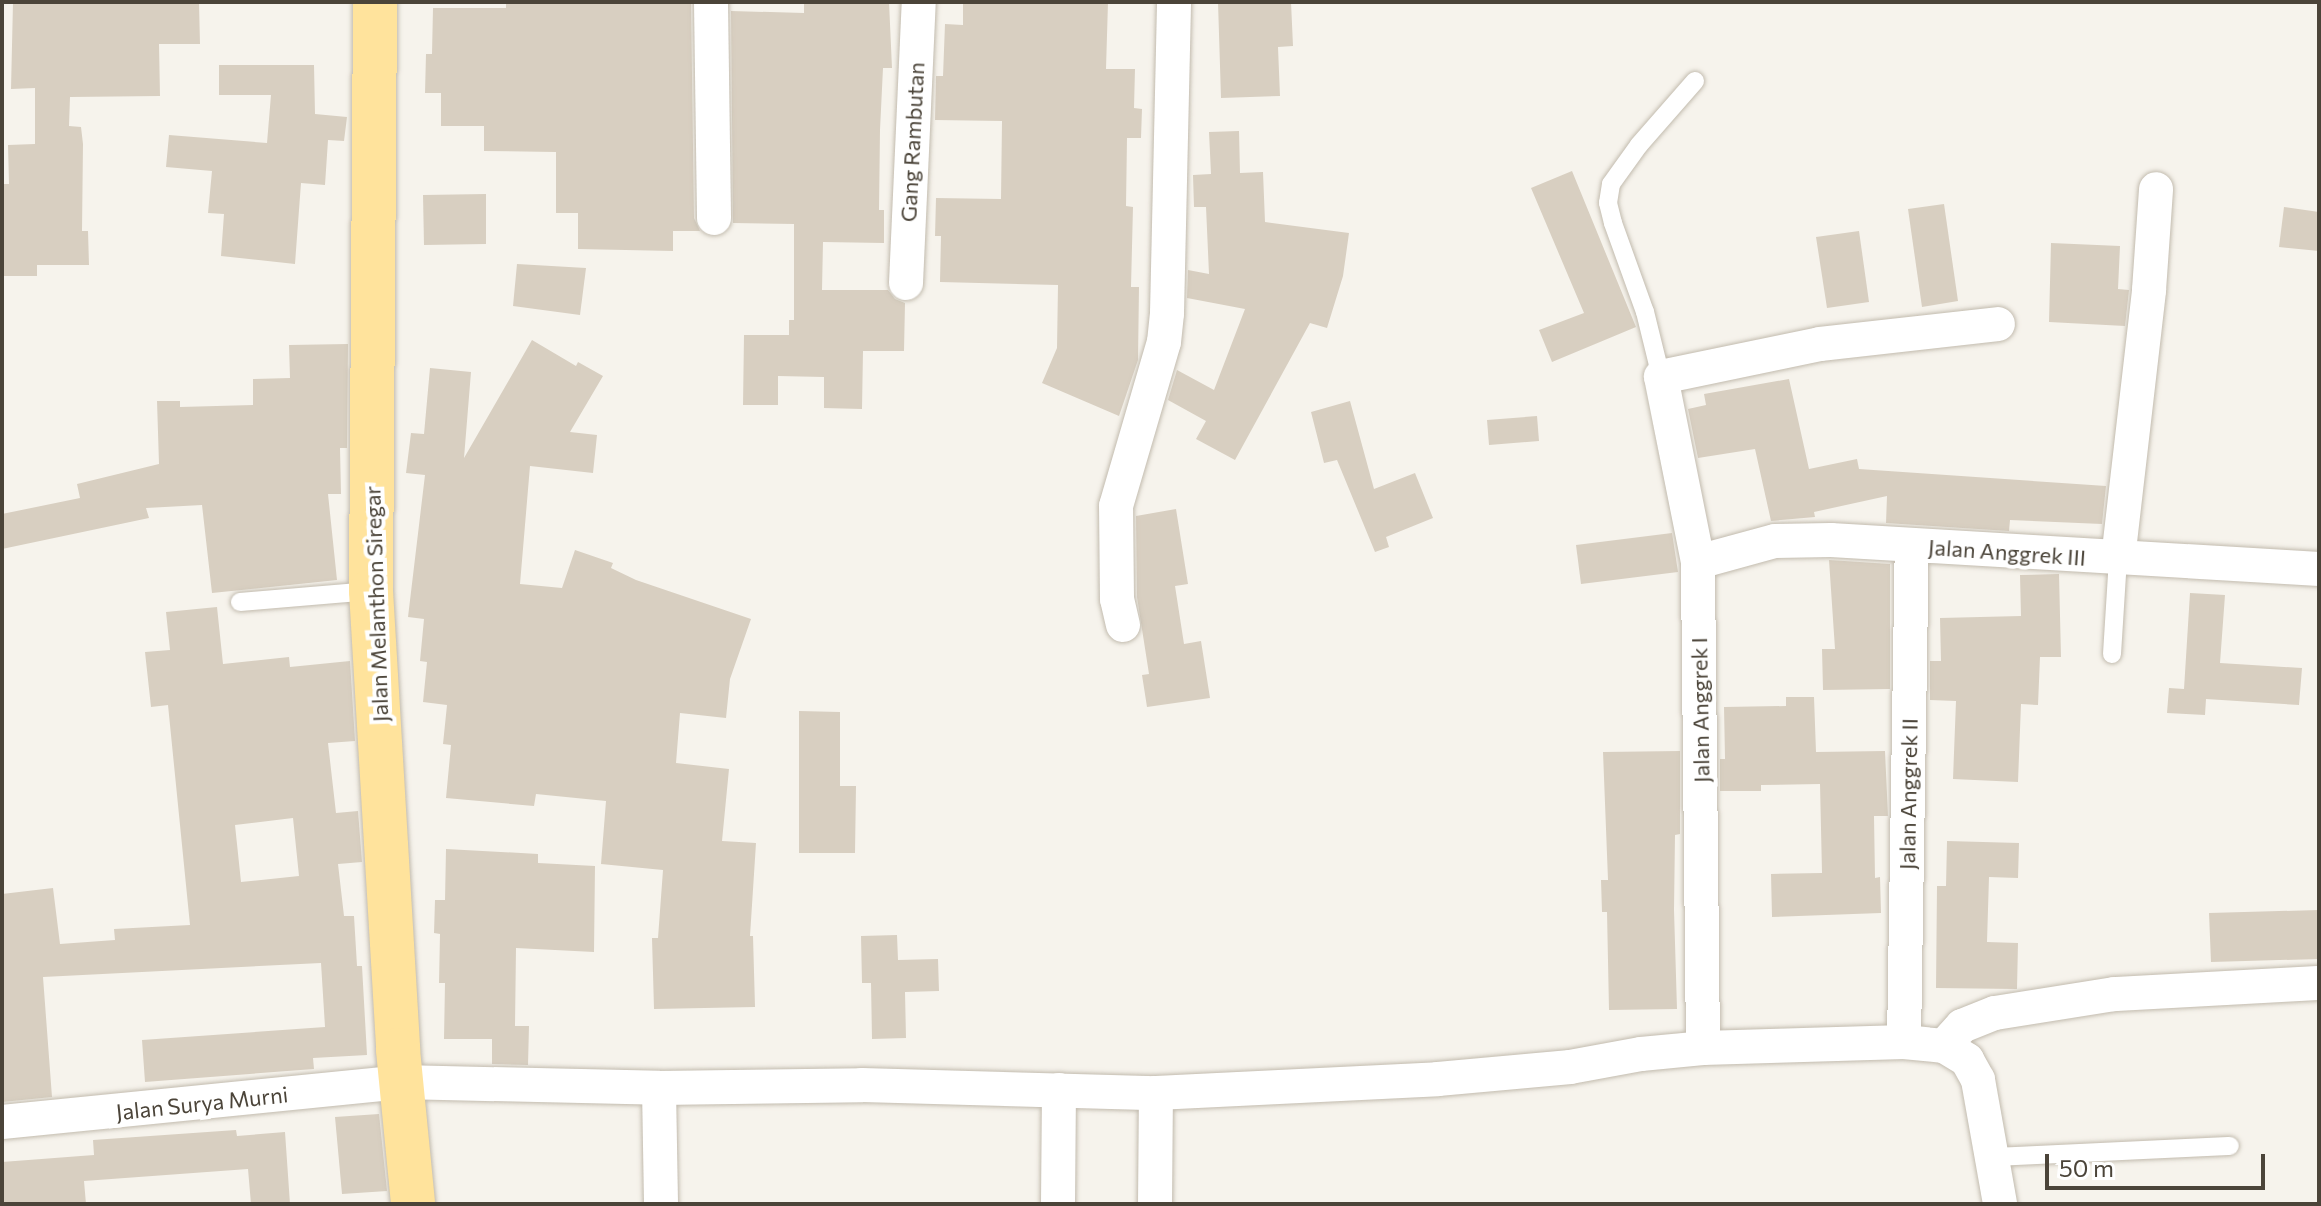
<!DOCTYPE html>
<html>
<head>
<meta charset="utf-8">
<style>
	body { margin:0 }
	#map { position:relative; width:2321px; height:1206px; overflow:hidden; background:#f6f3ec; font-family:Commissioner,sans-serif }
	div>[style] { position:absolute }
	.building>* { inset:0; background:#d8cfc1 }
	.roads { filter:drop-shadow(0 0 2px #c2bbae) drop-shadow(0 0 2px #c2bbae) }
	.service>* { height:18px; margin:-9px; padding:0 9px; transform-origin:9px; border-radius:9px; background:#fff }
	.minor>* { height:34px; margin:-17px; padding:0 17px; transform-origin:17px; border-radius:17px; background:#fff }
	.primary>* { height:44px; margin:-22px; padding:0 22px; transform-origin:22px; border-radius:22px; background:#ffe39c }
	span { translate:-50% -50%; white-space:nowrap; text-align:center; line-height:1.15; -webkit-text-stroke:8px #fff; paint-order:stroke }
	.street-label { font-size:22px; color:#4b4439 }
	.frame { position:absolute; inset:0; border:4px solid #4b4439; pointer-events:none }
	.scale { position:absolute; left:2045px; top:1154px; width:220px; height:36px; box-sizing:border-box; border:4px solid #4b4439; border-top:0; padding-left:10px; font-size:24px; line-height:28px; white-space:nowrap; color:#4b4439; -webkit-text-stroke:6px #fff; paint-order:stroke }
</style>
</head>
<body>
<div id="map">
	<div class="building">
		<div style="clip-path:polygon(13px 2px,199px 3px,200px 44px,159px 44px,160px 96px,70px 97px,69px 126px,81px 127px,83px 144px,82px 231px,88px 231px,89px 265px,37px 265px,37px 276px,2px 276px,2px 184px,9px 184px,8px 145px,35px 144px,35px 88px,11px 89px)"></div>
		<div style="clip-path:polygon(506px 2px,691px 2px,694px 218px,700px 231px,673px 231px,673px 251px,578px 249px,578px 213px,556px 213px,556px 152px,484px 151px,484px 126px,441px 126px,441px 93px,425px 93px,426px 54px,432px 54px,433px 8px,506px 8px)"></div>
		<div style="clip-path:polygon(804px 2px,889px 2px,892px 68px,883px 68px,880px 130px,879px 210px,884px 210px,884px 243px,823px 242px,822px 290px,888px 290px,895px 299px,905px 303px,904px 351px,863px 351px,862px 409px,824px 408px,824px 377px,778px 376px,778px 405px,743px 405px,744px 335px,789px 335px,789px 320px,794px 320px,794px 224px,733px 223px,731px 11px,804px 13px)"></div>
		<div style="clip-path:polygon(963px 2px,1108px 2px,1106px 69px,1135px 69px,1134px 108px,1142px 109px,1141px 138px,1127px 138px,1126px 206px,1133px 207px,1131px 287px,1139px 287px,1138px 360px,1119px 416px,1042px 383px,1057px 348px,1058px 285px,940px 282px,941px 236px,935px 236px,936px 198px,1001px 199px,1002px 121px,935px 120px,936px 76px,943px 76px,945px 24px,963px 25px)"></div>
		<div style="clip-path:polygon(1218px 2px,1291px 2px,1293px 46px,1278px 47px,1280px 96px,1221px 98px)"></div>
		<div style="clip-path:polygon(219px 65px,314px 65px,315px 114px,347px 117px,344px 141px,328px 140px,325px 185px,301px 183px,295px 264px,221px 256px,224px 214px,208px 213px,212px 171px,166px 167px,169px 135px,267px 143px,271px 95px,219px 95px)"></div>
		<div style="clip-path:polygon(1239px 131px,1240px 173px,1263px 172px,1265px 222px,1349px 233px,1343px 276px,1327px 328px,1310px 323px,1235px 460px,1196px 439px,1206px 421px,1168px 400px,1177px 370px,1214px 390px,1245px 309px,1187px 298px,1188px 270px,1209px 274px,1206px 207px,1194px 207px,1193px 175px,1211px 174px,1209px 132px)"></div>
		<div style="clip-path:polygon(1572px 171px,1636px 327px,1552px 362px,1539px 330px,1584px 313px,1531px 188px)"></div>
		<div style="clip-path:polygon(486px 194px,486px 244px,424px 245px,423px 195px)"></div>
		<div style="clip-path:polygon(1944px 204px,1958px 301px,1922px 307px,1908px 209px)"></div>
		<div style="clip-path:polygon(2284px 207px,2319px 212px,2319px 251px,2279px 247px)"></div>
		<div style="clip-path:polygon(1859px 231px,1869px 302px,1827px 308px,1816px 237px)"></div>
		<div style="clip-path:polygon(2051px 243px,2120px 246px,2118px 289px,2129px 290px,2125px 326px,2049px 322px)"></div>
		<div style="clip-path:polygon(517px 264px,586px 268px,580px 315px,513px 306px)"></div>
		<div style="clip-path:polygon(532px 340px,576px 366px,578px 362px,603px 376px,570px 432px,597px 435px,593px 473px,530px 466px,520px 584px,562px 588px,575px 550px,613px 563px,611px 568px,636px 580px,751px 619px,730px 679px,726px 718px,680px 713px,676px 763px,729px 769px,722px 841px,756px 843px,750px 936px,753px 936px,755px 1007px,654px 1009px,652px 938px,658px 938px,663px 870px,601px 864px,606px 801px,536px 794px,534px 806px,446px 798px,451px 745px,443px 744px,447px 705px,423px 702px,427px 662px,420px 661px,424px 619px,408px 617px,425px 475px,406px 473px,411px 433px,424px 434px,430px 368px,471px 372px,464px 458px)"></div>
		<div style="clip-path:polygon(348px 344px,347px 448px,340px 448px,341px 494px,328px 494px,337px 580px,212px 593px,202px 505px,146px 508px,149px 518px,2px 549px,2px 514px,80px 498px,77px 484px,159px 464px,157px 401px,180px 401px,180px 407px,253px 405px,253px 379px,290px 378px,289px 345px)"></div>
		<div style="clip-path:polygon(1789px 379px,1809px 469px,1857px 459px,1859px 469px,2106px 486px,2102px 524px,2010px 520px,2009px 531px,1886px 523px,1887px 496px,1814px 512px,1815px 517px,1771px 521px,1755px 449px,1698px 458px,1688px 409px,1706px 405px,1704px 394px)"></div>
		<div style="clip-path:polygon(1350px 401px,1374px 489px,1415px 473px,1433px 518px,1386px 537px,1389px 547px,1375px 552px,1337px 460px,1324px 463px,1311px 412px)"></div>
		<div style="clip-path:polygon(1537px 416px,1539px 441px,1489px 445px,1487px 420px)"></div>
		<div style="clip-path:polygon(1176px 509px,1188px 584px,1175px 586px,1184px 644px,1201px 641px,1210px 698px,1147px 707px,1142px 675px,1149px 674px,1137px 597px,1136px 516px)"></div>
		<div style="clip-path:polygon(1672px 533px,1678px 572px,1581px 584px,1576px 545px)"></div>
		<div style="clip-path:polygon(1829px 560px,1890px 564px,1890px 689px,1823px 690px,1822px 649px,1835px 649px)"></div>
		<div style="clip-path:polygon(2059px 574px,2061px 657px,2040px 657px,2038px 705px,2021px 704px,2018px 782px,1953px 779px,1956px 701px,1930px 700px,1930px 661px,1941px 661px,1940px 618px,2021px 616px,2020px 575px)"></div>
		<div style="clip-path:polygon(2190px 593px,2225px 595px,2220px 663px,2302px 668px,2299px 705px,2206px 699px,2205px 715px,2167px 713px,2169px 688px,2184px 689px)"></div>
		<div style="clip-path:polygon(evenodd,217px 607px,223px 664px,289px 657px,290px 667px,350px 661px,355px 741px,328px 743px,336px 813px,358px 811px,362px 862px,338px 864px,344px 916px,354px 916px,357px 966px,362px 966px,367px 1055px,313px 1058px,314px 1069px,145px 1082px,142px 1040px,325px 1027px,321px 963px,43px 977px,52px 1097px,2px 1102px,2px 894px,53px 888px,60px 944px,115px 940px,114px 929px,190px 925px,168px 705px,151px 707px,145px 652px,170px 650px,166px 612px,217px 607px,293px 818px,299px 876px,241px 882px,235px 825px,293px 818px)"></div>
		<div style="clip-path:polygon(1786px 697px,1814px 697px,1816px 752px,1885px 751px,1888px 816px,1874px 816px,1875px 878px,1880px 877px,1881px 913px,1772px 917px,1771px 874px,1822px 873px,1820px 784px,1761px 785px,1761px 791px,1720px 791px,1720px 759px,1725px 759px,1724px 707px,1786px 706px)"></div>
		<div style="clip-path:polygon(799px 711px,840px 712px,840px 786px,856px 786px,855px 853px,799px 853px)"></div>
		<div style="clip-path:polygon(1680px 751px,1680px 834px,1675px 835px,1674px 910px,1677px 1009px,1609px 1010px,1607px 912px,1602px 912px,1601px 880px,1608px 880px,1603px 752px)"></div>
		<div style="clip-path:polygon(1947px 841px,2019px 843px,2018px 878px,1989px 877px,1987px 942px,2018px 943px,2017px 989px,1936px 988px,1937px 886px,1946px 886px)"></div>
		<div style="clip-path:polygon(446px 849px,538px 854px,538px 863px,595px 866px,594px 952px,516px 948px,515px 1026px,529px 1026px,528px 1065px,492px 1064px,492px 1039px,444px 1039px,445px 983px,439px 983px,440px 934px,434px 933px,435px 900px,445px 900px)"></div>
		<div style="clip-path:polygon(2319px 910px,2319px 959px,2211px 962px,2209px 913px)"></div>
		<div style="clip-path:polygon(897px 935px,898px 960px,938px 959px,939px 991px,905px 992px,906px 1038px,872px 1039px,871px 983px,862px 983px,861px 936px)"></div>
		<div style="clip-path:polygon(379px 1114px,387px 1191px,342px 1194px,335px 1117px)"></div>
		<div style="clip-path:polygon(236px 1130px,237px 1136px,285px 1132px,290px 1204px,251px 1204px,248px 1169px,84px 1181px,86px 1204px,2px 1204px,2px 1162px,94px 1155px,93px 1140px)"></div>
	</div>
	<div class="roads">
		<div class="service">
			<div style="left:1661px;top:377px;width:67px;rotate:-103.8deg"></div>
			<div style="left:1645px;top:312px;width:95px;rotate:-109.8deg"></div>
			<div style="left:1613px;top:223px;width:21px;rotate:-104deg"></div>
			<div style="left:1608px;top:203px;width:19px;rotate:-81deg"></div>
			<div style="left:1611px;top:184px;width:48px;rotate:-54.3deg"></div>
			<div style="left:1639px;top:145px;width:85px;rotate:-48.8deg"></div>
			<div style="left:240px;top:602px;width:131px;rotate:-4.8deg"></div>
			<div style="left:2112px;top:654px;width:95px;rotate:-86.4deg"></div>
			<div style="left:1993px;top:1157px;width:237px;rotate:-2.7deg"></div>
		</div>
		<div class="minor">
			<div style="left:711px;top:2px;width:216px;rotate:89.2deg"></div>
			<div style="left:906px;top:283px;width:281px;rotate:-87.4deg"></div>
			<div style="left:2118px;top:559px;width:271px;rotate:-83.4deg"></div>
			<div style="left:2149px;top:290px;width:101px;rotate:-86deg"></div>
			<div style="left:1698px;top:562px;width:80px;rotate:-15.3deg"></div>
			<div style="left:1775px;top:541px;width:56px;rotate:-1deg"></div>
			<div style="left:1831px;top:540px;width:489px;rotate:3.4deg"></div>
			<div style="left:1123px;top:625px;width:27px;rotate:-103deg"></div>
			<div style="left:1117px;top:599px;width:93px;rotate:-90.6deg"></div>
			<div style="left:1116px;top:506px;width:171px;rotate:-73.7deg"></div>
			<div style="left:1164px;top:342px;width:29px;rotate:-84deg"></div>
			<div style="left:1167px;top:313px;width:311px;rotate:-88.7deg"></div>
			<div style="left:1904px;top:1042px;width:496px;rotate:-89.1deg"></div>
			<div style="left:1944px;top:1046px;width:27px;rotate:-48deg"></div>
			<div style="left:1962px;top:1026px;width:35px;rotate:-22deg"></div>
			<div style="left:1995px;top:1013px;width:121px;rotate:-9deg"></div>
			<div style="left:2115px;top:994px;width:204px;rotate:-3.1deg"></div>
			<div style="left:1703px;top:1048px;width:486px;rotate:-90.6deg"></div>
			<div style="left:1698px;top:562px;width:189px;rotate:-101.3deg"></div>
			<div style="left:1661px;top:377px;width:162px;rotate:-11.7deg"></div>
			<div style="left:1820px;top:344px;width:179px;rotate:-6.4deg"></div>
			<div style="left:659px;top:1088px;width:116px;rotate:89deg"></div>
			<div style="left:2px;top:1122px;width:401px;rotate:-5.7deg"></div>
			<div style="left:401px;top:1082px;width:258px;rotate:1.3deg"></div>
			<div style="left:659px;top:1088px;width:203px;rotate:-0.8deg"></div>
			<div style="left:862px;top:1085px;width:294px;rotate:1.6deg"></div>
			<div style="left:1156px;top:1093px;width:282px;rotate:-2.8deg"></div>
			<div style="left:1438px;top:1079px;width:133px;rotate:-5.2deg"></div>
			<div style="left:1570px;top:1067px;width:72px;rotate:-10.4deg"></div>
			<div style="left:1641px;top:1054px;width:62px;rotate:-5.5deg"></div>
			<div style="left:1703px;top:1048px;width:201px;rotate:-1.7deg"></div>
			<div style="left:1904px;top:1042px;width:40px;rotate:5.7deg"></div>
			<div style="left:1944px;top:1046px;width:27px;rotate:31deg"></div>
			<div style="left:1967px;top:1060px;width:23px;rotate:61deg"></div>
			<div style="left:1978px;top:1080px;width:126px;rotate:79.9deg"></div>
			<div style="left:1058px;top:1204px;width:114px;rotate:-89.5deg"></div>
			<div style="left:1155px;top:1204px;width:111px;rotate:-89.5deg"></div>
		</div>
		<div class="primary">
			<div style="left:375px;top:2px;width:589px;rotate:90.39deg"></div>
			<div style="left:371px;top:591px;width:460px;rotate:86.6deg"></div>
			<div style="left:398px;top:1050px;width:155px;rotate:84.4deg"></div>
		</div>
	</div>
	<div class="street-label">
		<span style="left:912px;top:142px;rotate:-87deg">Gang Rambutan</span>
		<span style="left:2007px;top:552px;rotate:4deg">Jalan Anggrek III</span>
		<span style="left:376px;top:604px;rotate:-92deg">Jalan Melanthon Siregar</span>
		<span style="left:1700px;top:710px;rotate:-91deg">Jalan Anggrek I</span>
		<span style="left:1908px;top:794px;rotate:-89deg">Jalan Anggrek II</span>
		<span style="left:202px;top:1103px;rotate:-6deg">Jalan Surya Murni</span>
	</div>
	<div class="frame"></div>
	<div class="scale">50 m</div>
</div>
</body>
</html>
